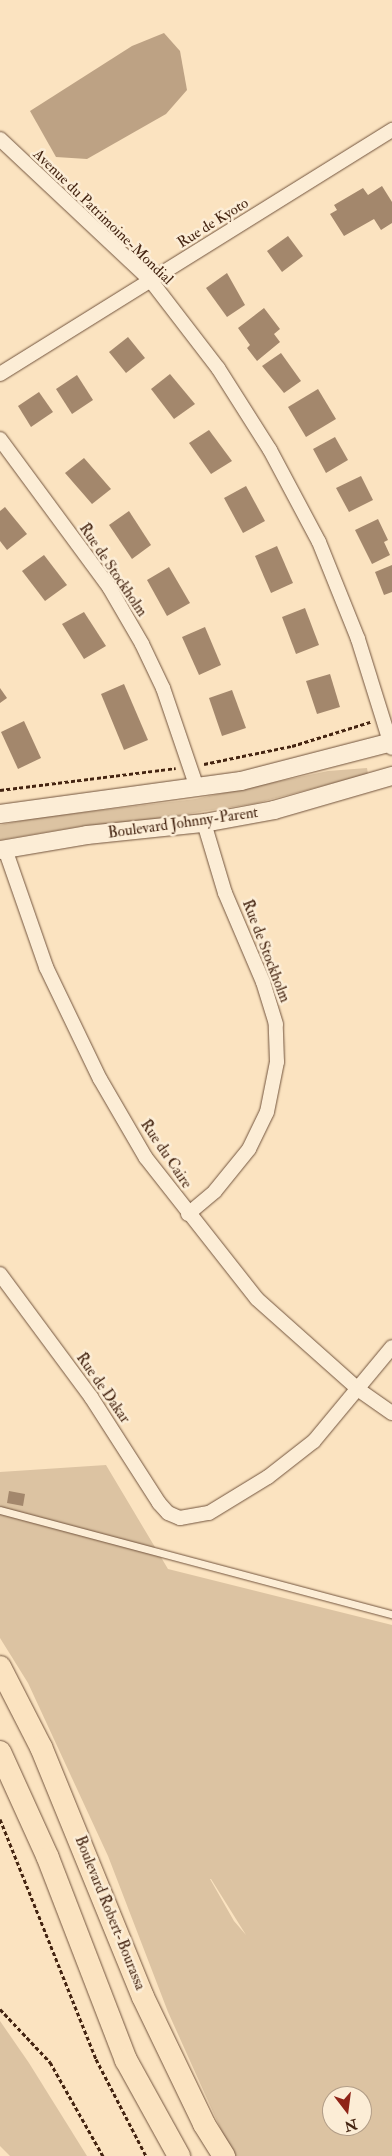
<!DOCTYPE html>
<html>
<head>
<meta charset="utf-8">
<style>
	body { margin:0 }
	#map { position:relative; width:392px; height:2156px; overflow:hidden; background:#fbe3c0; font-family:"IM FELL Double Pica",serif }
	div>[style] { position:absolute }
	.green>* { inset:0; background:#dcc3a2 }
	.water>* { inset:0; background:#bda284 }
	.building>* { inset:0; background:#a3876c }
	.path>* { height:3px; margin-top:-1.5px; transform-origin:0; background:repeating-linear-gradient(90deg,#442411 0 4px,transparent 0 6.5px) }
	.roads { filter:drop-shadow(0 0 1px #72543d) drop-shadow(0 0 1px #72543d) }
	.service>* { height:7px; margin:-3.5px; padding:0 3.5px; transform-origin:3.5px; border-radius:3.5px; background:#fcedd6 }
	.minor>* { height:14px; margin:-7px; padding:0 7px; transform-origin:7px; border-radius:7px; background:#fcedd6 }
	.tertiary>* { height:18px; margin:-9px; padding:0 9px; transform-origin:9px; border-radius:9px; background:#fcedd6 }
	.trunk>* { height:22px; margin:-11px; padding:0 11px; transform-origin:11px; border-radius:11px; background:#fbe3c0 }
	span { translate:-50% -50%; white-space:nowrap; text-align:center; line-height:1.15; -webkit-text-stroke:5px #fcedd6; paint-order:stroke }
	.street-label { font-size:15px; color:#442411 }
	.north { position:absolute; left:322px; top:2086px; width:50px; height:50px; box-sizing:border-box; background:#fcedd6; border:1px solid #b29d87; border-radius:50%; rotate:165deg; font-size:14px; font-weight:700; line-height:20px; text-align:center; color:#442411 }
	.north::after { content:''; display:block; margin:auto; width:18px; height:22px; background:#8f2418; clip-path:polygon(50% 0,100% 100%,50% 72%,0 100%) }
</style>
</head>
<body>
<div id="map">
	<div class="green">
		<div style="clip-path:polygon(367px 768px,368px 774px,257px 803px,137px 822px,82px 826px,0 840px,0 825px,36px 818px,195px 799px,328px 771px)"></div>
		<div style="clip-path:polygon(evenodd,106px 1465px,168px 1569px,392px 1625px,392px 2156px,234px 2156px,231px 2152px,168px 2012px,108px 1856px,28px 1683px,0 1638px,0 1472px,106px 1465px,210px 1879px,211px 1879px,246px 1935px,234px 1921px,210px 1879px,106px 1465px,332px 2096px,362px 2096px,362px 2126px,332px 2126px,332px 2096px)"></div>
		<div style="clip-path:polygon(0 2021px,29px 2063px,87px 2156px,10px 2156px,0 2146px)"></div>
	</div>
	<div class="water">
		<div style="clip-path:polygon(164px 33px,180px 51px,187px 90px,166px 114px,87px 159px,56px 157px,30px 111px,132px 46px)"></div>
	</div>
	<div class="building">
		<div style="clip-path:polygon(382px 186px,392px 202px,392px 223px,381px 230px,374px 219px,344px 236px,330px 214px,337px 210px,334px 205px,363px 188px,368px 195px)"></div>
		<div style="clip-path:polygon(288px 236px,303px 256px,282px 272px,267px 251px)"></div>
		<div style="clip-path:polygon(227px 273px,245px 305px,227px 317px,206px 288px)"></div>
		<div style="clip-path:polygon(264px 308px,280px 329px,274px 334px,280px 342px,257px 361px,247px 348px,250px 345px,238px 328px)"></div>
		<div style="clip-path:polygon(128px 337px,145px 358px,126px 373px,109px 352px)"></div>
		<div style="clip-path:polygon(281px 353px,301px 381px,284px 393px,262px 366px)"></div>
		<div style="clip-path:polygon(170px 374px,195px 404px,174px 419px,151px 389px)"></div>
		<div style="clip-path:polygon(77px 375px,93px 400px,72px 414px,56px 389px)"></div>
		<div style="clip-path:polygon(318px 389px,336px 419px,306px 437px,288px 407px)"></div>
		<div style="clip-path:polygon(39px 392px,53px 412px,31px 427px,18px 406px)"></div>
		<div style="clip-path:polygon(209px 430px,232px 461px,211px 474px,189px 443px)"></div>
		<div style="clip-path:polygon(335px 437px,348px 460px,326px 473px,313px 449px)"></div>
		<div style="clip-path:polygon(84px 458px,111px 489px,92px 504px,65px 473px)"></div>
		<div style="clip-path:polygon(361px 476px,373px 500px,349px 512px,336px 488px)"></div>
		<div style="clip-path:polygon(246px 486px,265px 521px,243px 533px,224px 498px)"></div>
		<div style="clip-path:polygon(5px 507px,27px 534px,7px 550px,0 541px,0 511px)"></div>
		<div style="clip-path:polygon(129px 511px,151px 545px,132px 559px,109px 525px)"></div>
		<div style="clip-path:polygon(378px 519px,388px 540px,384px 542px,390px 555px,372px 564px,355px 530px)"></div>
		<div style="clip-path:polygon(277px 546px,293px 583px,271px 593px,255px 556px)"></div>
		<div style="clip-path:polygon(44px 555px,67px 585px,45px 601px,22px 571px)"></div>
		<div style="clip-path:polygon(392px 565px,392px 592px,384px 595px,375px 572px)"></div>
		<div style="clip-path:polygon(169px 567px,190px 603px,167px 616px,147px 580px)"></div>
		<div style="clip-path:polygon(305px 608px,319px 645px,296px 654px,282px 617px)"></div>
		<div style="clip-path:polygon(84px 612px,106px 646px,84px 659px,62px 624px)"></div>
		<div style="clip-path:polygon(205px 627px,221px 665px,199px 675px,182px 637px)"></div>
		<div style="clip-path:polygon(330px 674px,340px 707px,317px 714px,306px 681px)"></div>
		<div style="clip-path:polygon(124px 684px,148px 740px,124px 750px,101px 694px)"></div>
		<div style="clip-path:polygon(0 688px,7px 698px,0 703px)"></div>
		<div style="clip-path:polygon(232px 690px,246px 728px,222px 736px,209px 698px)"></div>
		<div style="clip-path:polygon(24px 721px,41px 758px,18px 769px,1px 732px)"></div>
		<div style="clip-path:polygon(9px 1491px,25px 1494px,23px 1506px,7px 1503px)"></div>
	</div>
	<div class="path">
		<div style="left:204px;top:764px;width:90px;rotate:-11.6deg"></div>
		<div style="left:292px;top:746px;width:82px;rotate:-17.1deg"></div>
		<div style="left:0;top:790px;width:177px;rotate:-7.1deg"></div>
		<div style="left:0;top:1819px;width:258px;rotate:68.2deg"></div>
		<div style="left:96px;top:2059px;width:109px;rotate:62.7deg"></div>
		<div style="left:0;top:2009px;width:73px;rotate:46.7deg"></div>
		<div style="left:50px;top:2062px;width:108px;rotate:60.6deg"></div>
	</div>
	<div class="roads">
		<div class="service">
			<div style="left:0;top:1510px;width:406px;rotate:14.9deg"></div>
		</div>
		<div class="minor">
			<div style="left:0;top:139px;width:207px;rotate:43.2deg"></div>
			<div style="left:151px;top:281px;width:110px;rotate:52.4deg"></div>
			<div style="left:218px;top:368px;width:97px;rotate:57.6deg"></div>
			<div style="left:270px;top:450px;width:104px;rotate:62deg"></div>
			<div style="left:319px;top:542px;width:105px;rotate:68.1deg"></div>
			<div style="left:358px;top:639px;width:114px;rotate:72.7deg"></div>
			<div style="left:0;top:374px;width:462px;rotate:-31.9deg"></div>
			<div style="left:0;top:439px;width:184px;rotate:53.6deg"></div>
			<div style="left:109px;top:587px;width:66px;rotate:59.9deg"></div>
			<div style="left:142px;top:644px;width:49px;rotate:64.5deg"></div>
			<div style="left:163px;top:688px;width:106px;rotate:71.2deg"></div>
			<div style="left:5px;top:849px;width:125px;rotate:70.8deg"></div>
			<div style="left:46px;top:967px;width:124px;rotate:64.3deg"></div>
			<div style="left:100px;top:1079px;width:91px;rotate:59.8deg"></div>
			<div style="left:146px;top:1158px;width:179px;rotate:51.8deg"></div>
			<div style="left:257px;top:1299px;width:137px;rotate:41.7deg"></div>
			<div style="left:359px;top:1390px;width:40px;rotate:34.9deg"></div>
			<div style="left:188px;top:1214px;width:35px;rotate:-40deg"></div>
			<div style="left:215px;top:1191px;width:54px;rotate:-51deg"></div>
			<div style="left:249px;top:1149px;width:41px;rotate:-64.1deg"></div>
			<div style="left:267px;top:1112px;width:51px;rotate:-78.7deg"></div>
			<div style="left:277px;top:1062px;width:38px;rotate:-92deg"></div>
			<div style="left:276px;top:1024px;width:44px;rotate:-107.2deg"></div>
			<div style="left:263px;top:982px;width:97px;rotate:-113.1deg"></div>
			<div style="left:225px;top:893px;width:73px;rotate:-106.7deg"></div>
			<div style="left:0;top:1274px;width:153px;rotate:53.5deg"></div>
			<div style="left:91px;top:1397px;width:126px;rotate:57.3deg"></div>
			<div style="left:159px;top:1503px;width:13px;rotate:48deg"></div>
			<div style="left:168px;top:1513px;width:13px;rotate:23deg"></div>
			<div style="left:180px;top:1518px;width:29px;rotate:-10deg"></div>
			<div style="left:209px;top:1513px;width:69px;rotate:-31.4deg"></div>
			<div style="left:268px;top:1477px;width:58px;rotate:-38deg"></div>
			<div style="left:314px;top:1441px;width:122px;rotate:-50.3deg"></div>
		</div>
		<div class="tertiary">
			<div style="left:0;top:814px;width:243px;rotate:-7.8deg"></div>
			<div style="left:241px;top:781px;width:156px;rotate:-14.5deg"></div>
			<div style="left:0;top:850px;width:88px;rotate:-9.8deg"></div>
			<div style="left:87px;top:835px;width:118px;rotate:-5.9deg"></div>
			<div style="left:204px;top:823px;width:71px;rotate:-10.5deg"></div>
			<div style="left:274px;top:810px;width:123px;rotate:-16.1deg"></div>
		</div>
		<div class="trunk">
			<div style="left:0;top:1667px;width:90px;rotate:62.9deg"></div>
			<div style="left:41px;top:1747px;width:270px;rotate:67.8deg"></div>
			<div style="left:143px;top:1997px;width:141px;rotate:64.3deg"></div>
			<div style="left:204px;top:2124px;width:38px;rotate:58deg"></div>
			<div style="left:0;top:1752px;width:116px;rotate:65.6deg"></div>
			<div style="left:48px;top:1858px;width:217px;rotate:68.9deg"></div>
			<div style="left:126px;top:2060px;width:110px;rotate:61.1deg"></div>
		</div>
	</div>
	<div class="street-label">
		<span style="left:103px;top:217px;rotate:44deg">Avenue du Patrimoine-Mondial</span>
		<span style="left:213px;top:223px;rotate:-32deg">Rue de Kyoto</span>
		<span style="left:113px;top:570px;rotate:56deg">Rue de Stockholm</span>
		<span style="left:183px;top:823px;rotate:-8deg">Boulevard Johnny-Parent</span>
		<span style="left:266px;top:951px;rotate:69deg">Rue de Stockholm</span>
		<span style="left:166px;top:1154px;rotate:56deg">Rue du Caire</span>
		<span style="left:103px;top:1388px;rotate:55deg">Rue de Dakar</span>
		<span style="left:110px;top:1913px;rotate:68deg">Boulevard Robert-Bourassa</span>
	</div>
	<div class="north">N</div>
</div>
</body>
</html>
